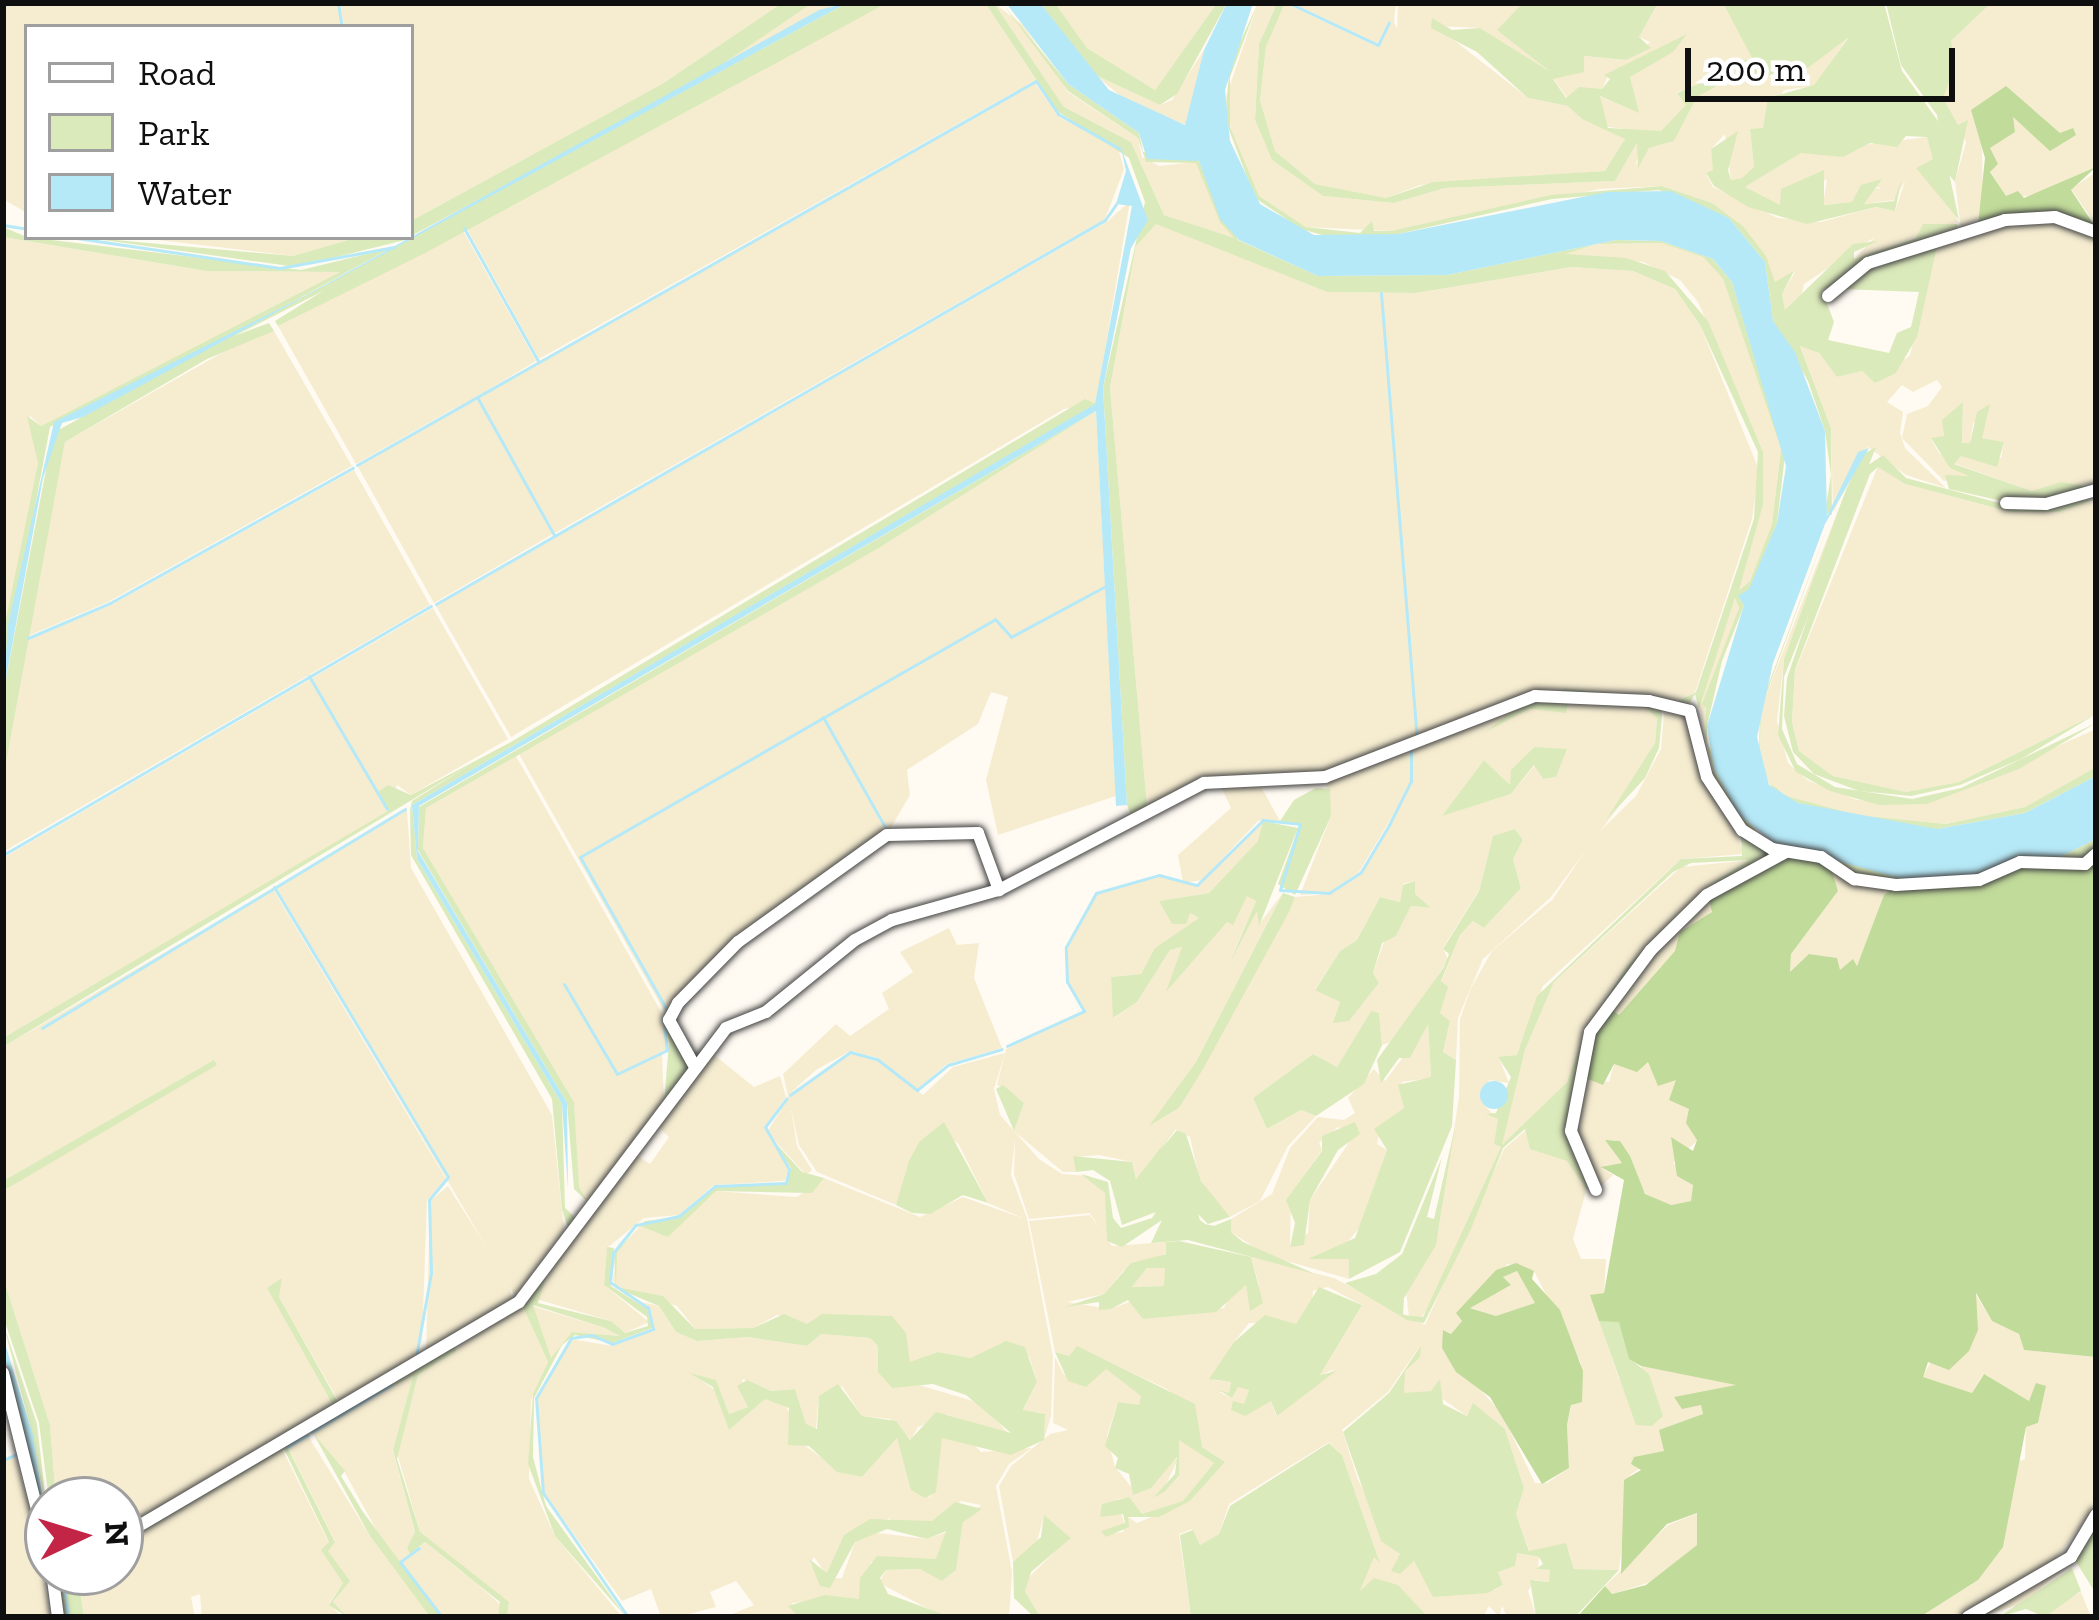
<!DOCTYPE html>
<html>
<head>
<meta charset="utf-8">
<style>
	body { margin:0 }
	#map { position:relative; width:2099px; height:1620px; overflow:hidden; background:#fffaf2; font-family:"Zilla Slab",serif }
	div>[style] { position:absolute }
	.farmland>* { inset:0; background:#f6edd1 }
	.green>* { inset:0; background:#dbeaba }
	.forest>* { inset:0; background:#c1db9a }
	.water>* { inset:0; background:#b6e9f7 }
	.round { border-radius:50% }
	.stream>* { height:3px; margin:-1.5px; padding:0 1.5px; transform-origin:1.5px; border-radius:1.5px; background:#b6e9f7 }
	.roads { filter:drop-shadow(0 0 3px #424242) drop-shadow(0 0 3px #424242) }
	.minor>* { height:12px; margin:-6px; padding:0 6px; transform-origin:6px; border-radius:6px; background:#fff }
	span { translate:-50% -50%; white-space:nowrap; text-align:center; line-height:1.15; -webkit-text-stroke:12px #fff; paint-order:stroke }
	.frame { position:absolute; inset:0; border:6px solid #0f0f0f; pointer-events:none }
	.legend { position:absolute; left:24px; top:24px; width:390px; height:216px; box-sizing:border-box; background:#fff; border:3px solid #9f9f9f; margin:0; padding:15px 21px; list-style:none; font-size:36px; color:#0f0f0f }
	.legend li { display:flex; align-items:center; gap:24px; height:60px }
	.legend b { width:60px; border:3px solid #9f9f9f }
	.north { position:absolute; left:24px; top:1476px; width:120px; height:120px; box-sizing:border-box; background:#fff; border:3px solid #9f9f9f; border-radius:50%; rotate:86deg; font-size:33px; font-weight:700; line-height:48px; text-align:center; color:#0f0f0f }
	.north::after { content:''; display:block; margin:auto; width:42px; height:54px; background:#c22545; clip-path:polygon(50% 0,100% 100%,50% 72%,0 100%) }
	.scale { position:absolute; left:1685px; top:48px; width:270px; height:54px; box-sizing:border-box; border:6px solid #0f0f0f; border-top:0; padding-left:15px; font-size:36px; line-height:42px; white-space:nowrap; color:#0f0f0f; -webkit-text-stroke:9px #fff; paint-order:stroke }
</style>
</head>
<body>
<div id="map">
	<div class="farmland">
		<div style="clip-path:polygon(24px 3px,337px 3px,341px 27px,27px 27px,27px 213px,3px 199px,3px 7px)"></div>
		<div style="clip-path:polygon(340px 3px,782px 3px,662px 84px,411px 221px,411px 27px,344px 27px)"></div>
		<div style="clip-path:polygon(812px 3px,836px 4px,726px 63px,767px 26px)"></div>
		<div style="clip-path:polygon(887px 3px,985px 3px,1036px 80px,539px 359px,466px 227px)"></div>
		<div style="clip-path:polygon(994px 3px,1023px 25px,1068px 92px,1138px 138px,1142px 157px,1159px 166px,1196px 162px,1235px 239px,1164px 215px,1131px 142px,1064px 107px)"></div>
		<div style="clip-path:polygon(1055px 3px,1217px 3px,1155px 90px,1087px 48px)"></div>
		<div style="clip-path:polygon(1258px 3px,1277px 3px,1259px 44px,1255px 120px,1272px 160px,1323px 196px,1394px 203px,1445px 188px,1615px 181px,1637px 143px,1643px 144px,1635px 166px,1649px 148px,1674px 141px,1697px 97px,1729px 77px,1677px 92px,1687px 104px,1682px 112px,1661px 131px,1646px 132px,1602px 126px,1599px 96px,1638px 112px,1629px 77px,1676px 46px,1610px 72px,1602px 89px,1567px 98px,1553px 78px,1584px 56px,1626px 60px,1644px 49px,1650px 42px,1639px 37px,1658px 3px,1723px 3px,1753px 59px,1722px 68px,1750px 69px,1735px 76px,1808px 68px,1849px 36px,1814px 86px,1784px 90px,1763px 129px,1750px 130px,1754px 167px,1743px 178px,1731px 180px,1725px 134px,1711px 149px,1714px 170px,1706px 174px,1713px 187px,1778px 218px,1821px 222px,1876px 207px,1895px 211px,1905px 181px,1894px 200px,1863px 204px,1867px 189px,1882px 188px,1865px 184px,1852px 202px,1823px 205px,1827px 179px,1780px 206px,1745px 187px,1801px 153px,1927px 137px,1958px 222px,1853px 260px,1875px 237px,1804px 284px,1800px 304px,1785px 311px,1782px 294px,1795px 272px,1775px 283px,1743px 226px,1712px 203px,1662px 186px,1600px 189px,1391px 231px,1306px 227px,1259px 196px,1232px 137px,1226px 97px)"></div>
		<div style="clip-path:polygon(1285px 3px,1378px 47px,1390px 21px,1377px 44px,1292px 3px,1396px 3px,1394px 22px,1397px 29px,1398px 3px,1523px 3px,1503px 31px,1549px 72px,1480px 28px,1436px 26px,1528px 98px,1568px 106px,1625px 138px,1617px 159px,1605px 171px,1420px 185px,1386px 198px,1315px 184px,1275px 151px,1260px 100px,1266px 47px)"></div>
		<div style="clip-path:polygon(1991px 3px,2096px 3px,2096px 167px,2044px 195px,2006px 197px,1990px 171px,1990px 148px,2012px 116px,2050px 150px,2060px 133px,2019px 99px,1982px 141px,1983px 215px,1961px 229px,1955px 182px,1966px 142px,1943px 98px,1951px 41px)"></div>
		<div style="clip-path:polygon(1204px 50px,1186px 125px,1128px 102px,1095px 75px,1160px 105px,1172px 100px)"></div>
		<div style="clip-path:polygon(1035px 83px,1059px 117px,1118px 148px,1124px 169px,1105px 219px,555px 533px,475px 395px,553px 534px,434px 603px,358px 467px,469px 400px,356px 464px,278px 326px,462px 229px,536px 361px,479px 395px)"></div>
		<div style="clip-path:polygon(2096px 172px,2096px 225px,2071px 189px)"></div>
		<div style="clip-path:polygon(1130px 201px,1096px 404px,1064px 409px,511px 737px,436px 606px,1108px 221px)"></div>
		<div style="clip-path:polygon(2039px 219px,2096px 239px,2096px 483px,2032px 491px,1953px 463px,1961px 456px,2001px 458px,2004px 442px,1982px 438px,1983px 417px,1973px 423px,1970px 443px,1962px 444px,1963px 402px,1943px 426px,1945px 437px,1931px 439px,1939px 453px,1969px 476px,1944px 481px,1902px 438px,1907px 414px,1928px 406px,1942px 387px,1937px 380px,1913px 392px,1902px 385px,1887px 402px,1903px 412px,1900px 433px,1905px 448px,1946px 488px,1906px 475px,1868px 447px,1833px 512px,1831px 428px,1800px 345px,1819px 353px,1837px 377px,1862px 371px,1876px 383px,1910px 355px,1938px 242px)"></div>
		<div style="clip-path:polygon(1156px 223px,1327px 292px,1416px 293px,1572px 267px,1633px 271px,1675px 289px,1700px 325px,1759px 470px,1752px 519px,1695px 692px,1676px 702px,1565px 688px,1326px 774px,1204px 783px,1148px 817px,1110px 388px,1136px 246px)"></div>
		<div style="clip-path:polygon(3px 237px,206px 271px,340px 272px,41px 426px,29px 415px,38px 463px,3px 663px)"></div>
		<div style="clip-path:polygon(133px 237px,358px 237px,293px 256px)"></div>
		<div style="clip-path:polygon(1661px 243px,1703px 257px,1723px 279px,1781px 449px,1772px 524px,1750px 581px,1737px 591px,1763px 505px,1763px 452px,1698px 302px,1680px 280px,1643px 262px,1563px 255px,1597px 244px)"></div>
		<div style="clip-path:polygon(264px 329px,274px 331px,352px 466px,108px 602px,28px 636px,65px 442px)"></div>
		<div style="clip-path:polygon(1096px 411px,1116px 796px,998px 835px,986px 780px,1008px 697px,991px 692px,978px 724px,907px 770px,910px 795px,889px 831px,823px 717px,887px 832px,781px 907px,667px 1016px,519px 754px,879px 548px)"></div>
		<div style="clip-path:polygon(1878px 466px,1905px 484px,2011px 512px,2096px 502px,2096px 714px,1959px 782px,1906px 792px,1833px 776px,1799px 751px,1792px 722px,1795px 671px)"></div>
		<div style="clip-path:polygon(354px 470px,430px 605px,3px 852px,6px 737px,28px 640px,111px 605px)"></div>
		<div style="clip-path:polygon(1846px 490px,1839px 524px,1784px 659px,1777px 721px,1788px 763px,1807px 780px,1857px 800px,1927px 804px,2096px 729px,2096px 767px,2025px 807px,1946px 824px,1857px 815px,1783px 795px,1770px 784px,1760px 756px,1761px 708px)"></div>
		<div style="clip-path:polygon(1735px 598px,1739px 608px,1706px 701px,1705px 736px,1699px 701px)"></div>
		<div style="clip-path:polygon(433px 608px,508px 739px,411px 795px,397px 785px,389px 811px,3px 1038px,3px 858px)"></div>
		<div style="clip-path:polygon(evenodd,1524px 702px,1488px 730px,1530px 709px,1566px 712px,1565px 703px,1645px 706px,1657px 717px,1655px 743px,1631px 790px,1551px 897px,1483px 959px,1458px 1018px,1456px 1060px,1443px 1052px,1450px 1021px,1440px 1013px,1447px 987px,1441px 982px,1460px 935px,1473px 921px,1484px 928px,1521px 888px,1513px 859px,1523px 840px,1515px 829px,1493px 837px,1479px 890px,1443px 948px,1448px 960px,1394px 1041px,1382px 1045px,1379px 1014px,1371px 1011px,1337px 1067px,1313px 1054px,1253px 1098px,1267px 1129px,1301px 1110px,1316px 1116px,1288px 1146px,1260px 1201px,1230px 1217px,1220px 1211px,1199px 1177px,1190px 1137px,1176px 1129px,1136px 1179px,1132px 1162px,1099px 1155px,1074px 1157px,1076px 1172px,1063px 1172px,1014px 1131px,1024px 1103px,997px 1085px,1006px 1049px,1085px 1012px,1068px 982px,1067px 947px,1097px 893px,1159px 876px,1197px 886px,1263px 821px,1259px 841px,1209px 893px,1159px 901px,1173px 924px,1185px 924px,1190px 913px,1200px 918px,1156px 948px,1141px 974px,1111px 977px,1114px 1018px,1137px 1002px,1170px 950px,1184px 947px,1167px 991px,1228px 920px,1233px 924px,1247px 895px,1256px 901px,1232px 956px,1258px 909px,1260px 923px,1283px 893px,1196px 1062px,1151px 1125px,1179px 1108px,1295px 897px,1329px 894px,1361px 873px,1405px 795px,1359px 872px,1329px 893px,1300px 895px,1331px 816px,1325px 778px,1524px 702px,1534px 747px,1566px 750px,1556px 777px,1543px 779px,1535px 765px,1511px 794px,1444px 815px,1484px 760px,1510px 785px,1512px 770px,1534px 747px,1524px 702px,1414px 881px,1414px 894px,1431px 908px,1411px 906px,1396px 936px,1386px 936px,1373px 973px,1379px 983px,1349px 1021px,1335px 1022px,1340px 1002px,1315px 989px,1340px 951px,1357px 940px,1380px 897px,1401px 902px,1403px 884px,1414px 881px)"></div>
		<div style="clip-path:polygon(1664px 713px,1686px 714px,1744px 854px,1681px 859px,1543px 986px,1517px 1055px,1499px 1058px,1509px 1083px,1489px 1080px,1483px 1104px,1498px 1119px,1495px 1144px,1501px 1146px,1525px 1050px,1554px 982px,1681px 867px,1752px 860px,1725px 874px,1617px 979px,1585px 1030px,1567px 1082px,1501px 1147px,1430px 1305px,1420px 1319px,1409px 1317px,1406px 1291px,1438px 1234px,1459px 1097px,1460px 1019px,1471px 988px,1492px 951px,1553px 899px,1596px 835px,1636px 796px,1661px 749px)"></div>
		<div style="clip-path:polygon(516px 756px,663px 1015px,667px 1049px,631px 1067px,662px 1054px,664px 1102px,596px 1192px,632px 1152px,650px 1164px,669px 1137px,656px 1124px,713px 1054px,754px 1087px,780px 1076px,786px 1097px,764px 1127px,788px 1169px,785px 1181px,714px 1185px,679px 1215px,644px 1218px,607px 1248px,604px 1285px,649px 1322px,625px 1333px,611px 1321px,536px 1299px,588px 1202px,578px 1186px,574px 1102px,423px 848px,426px 808px)"></div>
		<div style="clip-path:polygon(1259px 783px,1280px 821px,1258px 821px,1202px 880px,1183px 883px,1178px 855px,1231px 808px,1220px 784px)"></div>
		<div style="clip-path:polygon(407px 810px,411px 868px,552px 1115px,564px 1230px,515px 1296px,276px 887px)"></div>
		<div style="clip-path:polygon(1830px 865px,1896px 886px,1856px 967px,1839px 971px,1836px 958px,1810px 954px,1790px 973px,1791px 954px,1838px 891px)"></div>
		<div style="clip-path:polygon(273px 889px,446px 1179px,427px 1200px,422px 1341px,412px 1359px,339px 1402px,279px 1297px,279px 1280px,268px 1289px,334px 1407px,120px 1532px,120px 1500px,56px 1500px,50px 1425px,3px 1277px,3px 1191px,213px 1061px,3px 1181px,3px 1047px)"></div>
		<div style="clip-path:polygon(1708px 896px,1712px 911px,1619px 1015px,1608px 1007px)"></div>
		<div style="clip-path:polygon(949px 928px,957px 945px,979px 943px,974px 978px,1002px 1048px,947px 1064px,917px 1089px,878px 1058px,850px 1051px,816px 1070px,790px 1093px,850px 1053px,877px 1060px,923px 1095px,953px 1067px,1005px 1053px,994px 1089px,1000px 1115px,1039px 1159px,1062px 1174px,1089px 1176px,1105px 1193px,1112px 1231px,1107px 1241px,1090px 1213px,1029px 1219px,1014px 1174px,1015px 1139px,1011px 1175px,1027px 1218px,1053px 1357px,1051px 1416px,1044px 1440px,1042px 1413px,1023px 1411px,1037px 1382px,1029px 1356px,1016px 1348px,971px 1358px,938px 1352px,910px 1363px,907px 1346px,863px 1318px,807px 1324px,777px 1315px,753px 1328px,695px 1329px,677px 1306px,616px 1288px,613px 1280px,617px 1253px,640px 1226px,674px 1223px,715px 1191px,797px 1197px,824px 1178px,920px 1217px,963px 1197px,1025px 1219px,988px 1203px,958px 1143px,938px 1132px,919px 1142px,896px 1205px,817px 1172px,799px 1145px,783px 1074px,836px 1024px,850px 1036px,889px 1009px,882px 993px,913px 972px,900px 952px)"></div>
		<div style="clip-path:polygon(evenodd,1428px 1024px,1431px 1078px,1402px 1082px,1404px 1108px,1380px 1129px,1377px 1144px,1387px 1150px,1361px 1226px,1343px 1247px,1312px 1259px,1349px 1259px,1349px 1279px,1266px 1255px,1231px 1232px,1231px 1219px,1272px 1194px,1290px 1148px,1318px 1117px,1344px 1120px,1355px 1113px,1348px 1098px,1374px 1069px,1385px 1081px,1428px 1024px,1338px 1127px,1354px 1135px,1310px 1200px,1308px 1233px,1290px 1247px,1291px 1194px,1322px 1150px,1319px 1143px,1338px 1127px)"></div>
		<div style="clip-path:polygon(1648px 1062px,1658px 1085px,1676px 1079px,1690px 1109px,1698px 1140px,1673px 1163px,1693px 1185px,1691px 1201px,1670px 1205px,1648px 1198px,1615px 1140px,1605px 1140px,1622px 1163px,1603px 1169px,1613px 1175px,1597px 1190px,1577px 1142px,1583px 1077px,1609px 1082px,1614px 1064px,1637px 1071px)"></div>
		<div style="clip-path:polygon(789px 1097px,797px 1146px,812px 1170px,806px 1175px,767px 1132px)"></div>
		<div style="clip-path:polygon(evenodd,1526px 1130px,1578px 1168px,1587px 1187px,1573px 1239px,1581px 1259px,1606px 1259px,1604px 1293px,1591px 1296px,1619px 1379px,1663px 1416px,1641px 1366px,1733px 1378px,1736px 1386px,1675px 1397px,1701px 1405px,1703px 1414px,1668px 1428px,1664px 1451px,1630px 1475px,1619px 1570px,1574px 1569px,1568px 1548px,1530px 1552px,1516px 1514px,1524px 1488px,1505px 1429px,1473px 1404px,1467px 1416px,1431px 1391px,1403px 1394px,1404px 1371px,1420px 1346px,1388px 1392px,1342px 1430px,1358px 1480px,1400px 1555px,1392px 1571px,1413px 1561px,1447px 1591px,1495px 1590px,1503px 1585px,1498px 1572px,1517px 1553px,1539px 1557px,1538px 1569px,1550px 1570px,1550px 1582px,1535px 1580px,1528px 1591px,1536px 1617px,1507px 1617px,1502px 1606px,1499px 1617px,1489px 1606px,1483px 1617px,1428px 1617px,1397px 1585px,1360px 1591px,1374px 1556px,1379px 1560px,1342px 1455px,1329px 1442px,1229px 1504px,1219px 1534px,1200px 1545px,1192px 1529px,1179px 1534px,1191px 1617px,1040px 1617px,1025px 1591px,1028px 1578px,1070px 1537px,1044px 1516px,1036px 1545px,1013px 1562px,999px 1486px,1011px 1466px,1050px 1434px,1068px 1430px,1053px 1423px,1055px 1357px,1064px 1375px,1106px 1369px,1142px 1396px,1139px 1406px,1118px 1402px,1107px 1436px,1115px 1467px,1134px 1490px,1179px 1457px,1162px 1493px,1179px 1477px,1179px 1439px,1214px 1463px,1184px 1501px,1142px 1515px,1128px 1498px,1117px 1499px,1125px 1526px,1103px 1535px,1123px 1532px,1128px 1517px,1137px 1523px,1190px 1501px,1225px 1462px,1202px 1447px,1187px 1406px,1167px 1389px,1077px 1347px,1069px 1356px,1055px 1352px,1029px 1221px,1090px 1215px,1112px 1246px,1166px 1242px,1167px 1253px,1124px 1270px,1104px 1294px,1067px 1302px,1110px 1309px,1132px 1301px,1143px 1319px,1224px 1308px,1233px 1289px,1246px 1284px,1251px 1309px,1259px 1285px,1251px 1257px,1334px 1278px,1425px 1325px,1504px 1149px,1526px 1130px,1508px 1264px,1534px 1271px,1581px 1363px,1567px 1425px,1569px 1468px,1547px 1483px,1535px 1483px,1501px 1412px,1448px 1355px,1444px 1330px,1451px 1334px,1462px 1321px,1457px 1312px,1508px 1264px,1526px 1130px,1328px 1287px,1362px 1305px,1320px 1375px,1335px 1369px,1276px 1416px,1271px 1401px,1231px 1410px,1244px 1405px,1249px 1390px,1238px 1386px,1232px 1398px,1219px 1392px,1229px 1393px,1231px 1382px,1213px 1380px,1234px 1342px,1249px 1323px,1296px 1324px,1311px 1311px,1313px 1291px,1328px 1287px)"></div>
		<div style="clip-path:polygon(448px 1186px,510px 1284px,511px 1300px,426px 1355px,430px 1201px)"></div>
		<div style="clip-path:polygon(1147px 1268px,1165px 1268px,1165px 1286px,1132px 1287px)"></div>
		<div style="clip-path:polygon(1517px 1271px,1536px 1303px,1496px 1316px,1469px 1307px,1510px 1286px,1503px 1277px)"></div>
		<div style="clip-path:polygon(1974px 1292px,1992px 1321px,2019px 1334px,2024px 1350px,2096px 1357px,2096px 1505px,2050px 1566px,1960px 1617px,1920px 1617px,1978px 1580px,1989px 1561px,2017px 1462px,2025px 1459px,2026px 1426px,2038px 1423px,2046px 1387px,2029px 1401px,1983px 1374px,1972px 1393px,1922px 1377px)"></div>
		<div style="clip-path:polygon(641px 1302px,659px 1306px,676px 1332px,697px 1341px,747px 1337px,807px 1346px,821px 1334px,870px 1338px,919px 1385px,983px 1404px,1010px 1436px,948px 1415px,918px 1427px,911px 1440px,890px 1419px,862px 1416px,842px 1386px,818px 1403px,816px 1429px,806px 1425px,795px 1389px,771px 1391px,742px 1379px,748px 1407px,729px 1414px,716px 1381px,692px 1374px,715px 1390px,729px 1429px,765px 1398px,786px 1406px,804px 1445px,843px 1473px,862px 1477px,897px 1438px,930px 1498px,942px 1438px,970px 1440px,981px 1452px,1032px 1448px,1009px 1464px,996px 1486px,1012px 1572px,1009px 1617px,944px 1617px,879px 1583px,886px 1570px,924px 1569px,942px 1581px,956px 1570px,963px 1522px,981px 1505px,961px 1501px,932px 1521px,892px 1524px,890px 1518px,844px 1535px,835px 1568px,826px 1574px,814px 1557px,810px 1563px,820px 1579px,842px 1578px,855px 1542px,869px 1532px,927px 1539px,947px 1532px,937px 1559px,871px 1562px,859px 1599px,792px 1603px,799px 1617px,725px 1617px,754px 1605px,736px 1581px,710px 1592px,716px 1607px,677px 1617px,661px 1617px,651px 1589px,622px 1601px,544px 1493px,537px 1399px,571px 1339px,612px 1346px,654px 1330px)"></div>
		<div style="clip-path:polygon(521px 1303px,548px 1362px,531px 1401px,529px 1479px,555px 1536px,622px 1617px,507px 1617px,509px 1602px,470px 1577px,503px 1607px,498px 1617px,443px 1617px,384px 1544px,344px 1471px,313px 1433px,413px 1376px,393px 1451px,415px 1533px,407px 1548px,411px 1555px,425px 1542px,469px 1578px,420px 1532px,397px 1453px,418px 1375px)"></div>
		<div style="clip-path:polygon(532px 1306px,605px 1328px,620px 1336px,573px 1332px,551px 1359px)"></div>
		<div style="clip-path:polygon(308px 1436px,370px 1536px,430px 1617px,347px 1617px,333px 1603px,349px 1581px,327px 1551px,335px 1541px,288px 1447px)"></div>
		<div style="clip-path:polygon(282px 1449px,329px 1543px,322px 1550px,343px 1583px,329px 1604px,342px 1617px,202px 1617px,200px 1594px,191px 1597px,195px 1617px,84px 1617px,77px 1572px,120px 1572px,120px 1545px)"></div>
		<div style="clip-path:polygon(15px 1456px,38px 1540px,50px 1617px,3px 1617px,3px 1461px)"></div>
		<div style="clip-path:polygon(1698px 1513px,1697px 1545px,1654px 1581px,1612px 1594px,1605px 1586px,1668px 1525px)"></div>
		<div style="clip-path:polygon(2070px 1564px,2022px 1604px,1977px 1617px)"></div>
		<div style="clip-path:polygon(2081px 1592px,2091px 1617px,2045px 1617px,2044px 1615px)"></div>
	</div>
	<div class="green">
		<div style="clip-path:polygon(782px 3px,812px 3px,686px 89px,411px 236px,411px 221px,662px 84px)"></div>
		<div style="clip-path:polygon(847px 3px,887px 3px,425px 253px,278px 326px,275px 321px,323px 291px,234px 336px,269px 323px,274px 331px,207px 359px,65px 442px,3px 779px,3px 695px,53px 433px,202px 351px,50px 427px,3px 676px,3px 634px,38px 463px,27px 416px,41px 426px,340px 272px,206px 271px,3px 237px,3px 227px,27px 237px,301px 270px,391px 248px,249px 326px)"></div>
		<div style="clip-path:polygon(evenodd,985px 3px,994px 3px,1064px 107px,1131px 142px,1164px 215px,1234px 238px,1220px 222px,1196px 163px,1146px 162px,1138px 138px,1068px 91px,1002px 3px,1068px 84px,1139px 133px,1143px 152px,1199px 161px,1238px 240px,1318px 276px,1447px 275px,1616px 240px,1661px 241px,1713px 259px,1732px 282px,1785px 455px,1777px 523px,1722px 661px,1707px 726px,1707px 743px,1758px 834px,1902px 879px,1978px 875px,2017px 859px,2060px 857px,2096px 839px,2096px 852px,2084px 862px,1978px 878px,1916px 881px,1865px 879px,1749px 832px,1716px 783px,1705px 736px,1706px 708px,1702px 704px,1739px 608px,1735px 598px,1699px 709px,1695px 694px,1688px 706px,1557px 694px,1565px 688px,1676px 702px,1696px 692px,1754px 519px,1758px 452px,1700px 325px,1675px 289px,1633px 271px,1572px 267px,1416px 293px,1327px 292px,1156px 224px,1136px 246px,1110px 388px,1148px 817px,1135px 825px,1127px 805px,1103px 388px,1145px 202px,1129px 158px,1057px 111px,985px 3px,1661px 243px,1703px 257px,1723px 279px,1781px 449px,1772px 524px,1750px 581px,1739px 590px,1763px 505px,1763px 452px,1708px 321px,1665px 271px,1626px 258px,1566px 254px,1597px 244px,1661px 243px)"></div>
		<div style="clip-path:polygon(1040px 3px,1055px 3px,1087px 48px,1155px 90px,1217px 3px,1227px 3px,1177px 94px,1160px 105px,1095px 75px)"></div>
		<div style="clip-path:polygon(1258px 3px,1230px 77px,1230px 127px,1259px 196px,1306px 227px,1360px 233px,1372px 221px,1374px 231px,1391px 231px,1551px 195px,1662px 186px,1712px 203px,1743px 226px,1766px 256px,1775px 282px,1794px 271px,1782px 294px,1785px 310px,1853px 244px,1878px 241px,1854px 252px,1854px 259px,1916px 238px,1923px 224px,1957px 224px,1957px 230px,1865px 262px,1822px 291px,1834px 322px,1828px 340px,1889px 353px,1897px 333px,1911px 327px,1919px 292px,1842px 289px,1868px 269px,1938px 242px,1917px 337px,1896px 373px,1875px 383px,1862px 371px,1837px 377px,1819px 353px,1800px 346px,1831px 428px,1832px 515px,1825px 513px,1831px 475px,1825px 431px,1808px 381px,1773px 321px,1765px 262px,1729px 218px,1659px 190px,1552px 199px,1398px 234px,1333px 238px,1301px 229px,1255px 198px,1225px 119px,1230px 64px)"></div>
		<div style="clip-path:polygon(1277px 3px,1285px 3px,1266px 47px,1260px 100px,1275px 151px,1315px 184px,1386px 198px,1433px 182px,1605px 171px,1625px 139px,1582px 119px,1568px 106px,1528px 98px,1477px 52px,1431px 28px,1432px 18px,1452px 30px,1480px 28px,1549px 71px,1497px 30px,1523px 3px,1658px 3px,1639px 37px,1651px 48px,1626px 60px,1584px 56px,1584px 72px,1553px 79px,1566px 98px,1579px 87px,1602px 89px,1610px 79px,1604px 75px,1687px 34px,1673px 52px,1630px 77px,1639px 113px,1600px 96px,1608px 128px,1661px 131px,1686px 105px,1677px 93px,1708px 80px,1729px 79px,1697px 97px,1674px 141px,1649px 148px,1638px 168px,1637px 143px,1615px 181px,1445px 188px,1394px 203px,1323px 196px,1272px 160px,1255px 120px,1259px 44px)"></div>
		<div style="clip-path:polygon(1723px 3px,1884px 3px,1902px 71px,1938px 121px,1959px 220px,1916px 168px,1933px 159px,1927px 137px,1906px 136px,1897px 147px,1870px 143px,1843px 157px,1801px 153px,1745px 187px,1780px 205px,1781px 189px,1824px 170px,1824px 205px,1852px 202px,1861px 185px,1882px 179px,1864px 204px,1894px 201px,1902px 178px,1895px 211px,1876px 207px,1807px 224px,1748px 207px,1714px 186px,1706px 173px,1713px 170px,1711px 149px,1738px 131px,1728px 170px,1731px 180px,1742px 178px,1754px 167px,1750px 129px,1763px 128px,1768px 98px,1814px 85px,1849px 37px,1808px 68px,1738px 81px,1734px 77px,1749px 69px,1720px 68px,1752px 58px)"></div>
		<div style="clip-path:polygon(1886px 3px,1991px 3px,1951px 41px,1955px 67px,1943px 98px,1958px 125px,1968px 120px,1955px 182px,1946px 171px,1937px 115px,1901px 65px)"></div>
		<div style="clip-path:polygon(82px 237px,293px 256px,358px 237px,405px 240px,296px 267px)"></div>
		<div style="clip-path:polygon(1085px 399px,1096px 404px,412px 805px,417px 859px,562px 1104px,565px 1208px,576px 1218px,569px 1230px,562px 1210px,552px 1099px,411px 855px,410px 810px,412px 801px,473px 763px,3px 1047px,3px 1038px,388px 811px,379px 791px,388px 785px,411px 795px,511px 742px)"></div>
		<div style="clip-path:polygon(1963px 402px,1962px 443px,1970px 443px,1977px 412px,1990px 404px,1982px 438px,2004px 442px,1997px 467px,1961px 456px,1954px 464px,2032px 491px,2061px 482px,2096px 488px,2019px 505px,1949px 489px,1945px 475px,1969px 476px,1950px 468px,1931px 438px,1944px 436px,1942px 420px)"></div>
		<div style="clip-path:polygon(1096px 411px,879px 548px,426px 808px,423px 848px,574px 1102px,579px 1187px,588px 1202px,574px 1189px,567px 1103px,418px 850px,419px 807px)"></div>
		<div style="clip-path:polygon(1876px 447px,1784px 677px,1782px 729px,1797px 764px,1835px 787px,1912px 799px,1961px 788px,2096px 723px,2019px 769px,1927px 804px,1879px 805px,1830px 791px,1796px 772px,1778px 735px,1784px 659px,1846px 490px,1862px 455px)"></div>
		<div style="clip-path:polygon(1883px 455px,1906px 478px,2018px 508px,2096px 499px,2059px 512px,2011px 512px,1905px 484px,1878px 467px,1870px 474px,1795px 670px,1792px 722px,1799px 751px,1833px 776px,1906px 792px,1959px 782px,2096px 714px,2021px 759px,1960px 785px,1911px 796px,1859px 791px,1814px 774px,1793px 752px,1784px 716px,1787px 678px,1823px 573px,1867px 466px)"></div>
		<div style="clip-path:polygon(1830px 521px,1761px 708px,1760px 756px,1770px 784px,1777px 788px,1783px 795px,1857px 815px,1946px 824px,2025px 807px,2096px 767px,2096px 776px,2025px 813px,1937px 829px,1893px 825px,1798px 803px,1782px 796px,1770px 785px,1759px 756px,1760px 707px)"></div>
		<div style="clip-path:polygon(1596px 700px,1661px 708px,1662px 717px,1659px 748px,1645px 778px,1606px 820px,1655px 743px,1657px 718px,1645px 707px,1568px 703px,1566px 713px,1530px 709px,1485px 732px,1524px 702px)"></div>
		<div style="clip-path:polygon(1534px 747px,1567px 749px,1556px 777px,1543px 779px,1534px 765px,1511px 794px,1442px 816px,1484px 760px,1510px 785px,1511px 770px)"></div>
		<div style="clip-path:polygon(1316px 788px,1330px 789px,1331px 816px,1295px 895px,1278px 884px,1300px 824px,1280px 821px,1294px 800px)"></div>
		<div style="clip-path:polygon(1263px 821px,1298px 828px,1259px 926px,1257px 911px,1230px 962px,1256px 901px,1247px 896px,1233px 925px,1227px 922px,1166px 992px,1182px 947px,1170px 950px,1137px 1002px,1113px 1018px,1111px 977px,1141px 974px,1155px 948px,1199px 918px,1190px 913px,1186px 924px,1172px 924px,1159px 901px,1209px 893px,1258px 841px)"></div>
		<div style="clip-path:polygon(1515px 829px,1523px 840px,1513px 859px,1521px 888px,1484px 928px,1473px 921px,1460px 935px,1441px 981px,1448px 987px,1440px 1013px,1450px 1021px,1443px 1052px,1456px 1060px,1452px 1126px,1400px 1252px,1349px 1279px,1349px 1259px,1308px 1259px,1355px 1238px,1387px 1150px,1374px 1129px,1404px 1108px,1398px 1085px,1431px 1077px,1428px 1024px,1410px 1058px,1399px 1058px,1381px 1083px,1377px 1060px,1444px 967px,1449px 954px,1443px 949px,1479px 891px,1493px 836px)"></div>
		<div style="clip-path:polygon(evenodd,1741px 831px,1773px 855px,1706px 893px,1589px 1031px,1570px 1131px,1593px 1187px,1587px 1190px,1567px 1161px,1530px 1149px,1525px 1129px,1503px 1148px,1471px 1229px,1424px 1323px,1407px 1320px,1345px 1283px,1376px 1274px,1402px 1254px,1442px 1157px,1427px 1217px,1434px 1219px,1455px 1127px,1436px 1245px,1404px 1298px,1403px 1315px,1423px 1317px,1501px 1147px,1494px 1144px,1498px 1119px,1486px 1114px,1496px 1113px,1511px 1077px,1498px 1057px,1517px 1055px,1537px 996px,1681px 859px,1742px 856px,1741px 831px,1749px 860px,1718px 879px,1627px 966px,1585px 1030px,1567px 1082px,1502px 1145px,1525px 1050px,1554px 982px,1673px 872px,1691px 863px,1749px 860px)"></div>
		<div style="clip-path:polygon(1415px 881px,1415px 894px,1431px 908px,1411px 906px,1396px 936px,1382px 943px,1373px 973px,1379px 983px,1349px 1021px,1333px 1023px,1340px 1002px,1315px 990px,1340px 951px,1357px 940px,1380px 897px,1400px 902px,1403px 885px)"></div>
		<div style="clip-path:polygon(1283px 893px,1295px 897px,1289px 912px,1203px 1069px,1179px 1108px,1149px 1126px,1196px 1062px)"></div>
		<div style="clip-path:polygon(1371px 1011px,1379px 1013px,1382px 1045px,1364px 1084px,1316px 1116px,1301px 1110px,1267px 1129px,1253px 1098px,1313px 1054px,1337px 1067px)"></div>
		<div style="clip-path:polygon(664px 1018px,693px 1068px,664px 1102px,669px 1043px)"></div>
		<div style="clip-path:polygon(214px 1060px,217px 1065px,3px 1191px,3px 1181px)"></div>
		<div style="clip-path:polygon(1003px 1085px,1024px 1103px,1014px 1131px,996px 1089px)"></div>
		<div style="clip-path:polygon(944px 1122px,988px 1203px,963px 1195px,930px 1214px,912px 1213px,896px 1205px,909px 1161px,919px 1142px)"></div>
		<div style="clip-path:polygon(1355px 1122px,1360px 1134px,1338px 1150px,1310px 1200px,1304px 1245px,1290px 1247px,1295px 1223px,1286px 1200px,1322px 1151px,1322px 1136px)"></div>
		<div style="clip-path:polygon(1176px 1128px,1160px 1150px,1177px 1130px,1186px 1134px,1201px 1181px,1230px 1217px,1208px 1224px,1198px 1214px,1200px 1220px,1205px 1224px,1214px 1226px,1231px 1219px,1231px 1232px,1243px 1242px,1315px 1274px,1188px 1240px,1151px 1243px,1162px 1220px,1122px 1247px,1107px 1241px,1105px 1193px,1081px 1174px,1108px 1182px,1113px 1218px,1121px 1228px,1152px 1218px,1156px 1212px,1122px 1225px,1110px 1181px,1093px 1170px,1076px 1172px,1073px 1156px,1132px 1162px,1136px 1179px)"></div>
		<div style="clip-path:polygon(771px 1138px,802px 1172px,824px 1178px,812px 1193px,716px 1191px,668px 1237px,640px 1226px,617px 1253px,616px 1287px,663px 1296px,695px 1329px,753px 1328px,784px 1314px,807px 1324px,822px 1314px,892px 1316px,906px 1333px,910px 1362px,938px 1352px,971px 1358px,1006px 1341px,1025px 1347px,1037px 1382px,1023px 1410px,1045px 1414px,1044px 1440px,1011px 1455px,942px 1438px,936px 1492px,925px 1498px,911px 1490px,897px 1438px,862px 1477px,837px 1472px,809px 1446px,788px 1445px,789px 1408px,765px 1399px,729px 1430px,713px 1387px,689px 1373px,716px 1380px,729px 1414px,748px 1407px,737px 1386px,747px 1380px,771px 1391px,795px 1389px,806px 1424px,817px 1429px,819px 1396px,838px 1384px,862px 1416px,896px 1421px,910px 1440px,936px 1412px,1011px 1433px,966px 1395px,933px 1384px,892px 1388px,878px 1372px,878px 1346px,870px 1338px,821px 1334px,807px 1346px,747px 1337px,697px 1341px,676px 1332px,659px 1306px,616px 1288px,614px 1254px,645px 1221px,680px 1217px,715px 1187px,787px 1183px,791px 1168px)"></div>
		<div style="clip-path:polygon(evenodd,1179px 1241px,1251px 1257px,1263px 1303px,1250px 1311px,1246px 1285px,1216px 1312px,1143px 1319px,1128px 1300px,1111px 1309px,1099px 1310px,1099px 1302px,1065px 1307px,1104px 1294px,1131px 1263px,1166px 1254px,1166px 1242px,1179px 1241px,1147px 1268px,1165px 1268px,1164px 1286px,1132px 1287px,1147px 1268px)"></div>
		<div style="clip-path:polygon(evenodd,607px 1247px,614px 1248px,611px 1286px,647px 1309px,652px 1328px,612px 1343px,575px 1335px,562px 1345px,534px 1398px,533px 1457px,546px 1506px,626px 1617px,555px 1536px,528px 1464px,533px 1394px,548px 1362px,521px 1303px,548px 1272px,538px 1303px,611px 1321px,625px 1333px,648px 1326px,647px 1317px,604px 1285px,607px 1247px,533px 1305px,605px 1328px,620px 1336px,572px 1332px,551px 1358px,533px 1305px)"></div>
		<div style="clip-path:polygon(3px 1277px,50px 1425px,56px 1500px,49px 1500px,39px 1423px,3px 1316px)"></div>
		<div style="clip-path:polygon(282px 1278px,279px 1297px,338px 1402px,334px 1407px,267px 1288px)"></div>
		<div style="clip-path:polygon(1319px 1287px,1362px 1305px,1320px 1375px,1336px 1371px,1277px 1416px,1271px 1401px,1245px 1416px,1231px 1410px,1233px 1401px,1244px 1404px,1249px 1390px,1238px 1387px,1232px 1398px,1219px 1390px,1229px 1393px,1231px 1382px,1209px 1379px,1234px 1342px,1265px 1315px,1296px 1324px)"></div>
		<div style="clip-path:polygon(1599px 1321px,1620px 1321px,1629px 1358px,1649px 1374px,1663px 1416px,1652px 1426px,1636px 1425px)"></div>
		<div style="clip-path:polygon(3px 1323px,37px 1424px,48px 1520px,31px 1429px)"></div>
		<div style="clip-path:polygon(454px 1345px,456px 1351px,418px 1375px,397px 1459px,420px 1532px,509px 1602px,507px 1617px,498px 1617px,500px 1602px,425px 1542px,410px 1554px,407px 1548px,415px 1532px,393px 1450px,413px 1376px,310px 1432px)"></div>
		<div style="clip-path:polygon(1077px 1346px,1195px 1404px,1202px 1447px,1225px 1462px,1190px 1501px,1159px 1517px,1128px 1517px,1129px 1527px,1106px 1537px,1101px 1531px,1125px 1523px,1123px 1514px,1100px 1517px,1102px 1504px,1129px 1497px,1142px 1514px,1183px 1501px,1214px 1463px,1179px 1440px,1179px 1476px,1164px 1492px,1153px 1498px,1175px 1474px,1177px 1457px,1151px 1488px,1133px 1495px,1129px 1474px,1115px 1468px,1118px 1458px,1105px 1446px,1118px 1402px,1139px 1405px,1141px 1396px,1106px 1369px,1086px 1387px,1068px 1381px,1055px 1352px,1069px 1356px)"></div>
		<div style="clip-path:polygon(1421px 1346px,1420px 1357px,1405px 1371px,1404px 1393px,1431px 1391px,1440px 1379px,1443px 1404px,1467px 1416px,1473px 1403px,1505px 1429px,1524px 1488px,1516px 1514px,1529px 1551px,1566px 1543px,1574px 1569px,1619px 1570px,1575px 1617px,1536px 1617px,1530px 1580px,1549px 1582px,1550px 1570px,1536px 1569px,1543px 1564px,1539px 1557px,1517px 1553px,1515px 1566px,1498px 1572px,1503px 1585px,1488px 1593px,1433px 1597px,1414px 1561px,1400px 1574px,1391px 1571px,1400px 1554px,1381px 1541px,1343px 1432px,1389px 1393px)"></div>
		<div style="clip-path:polygon(306px 1430px,287px 1446px,335px 1542px,328px 1551px,350px 1581px,333px 1602px,347px 1617px,329px 1605px,343px 1583px,321px 1550px,329px 1542px,284px 1449px,120px 1545px)"></div>
		<div style="clip-path:polygon(313px 1433px,345px 1471px,341px 1476px,363px 1512px,441px 1617px,430px 1617px,370px 1536px)"></div>
		<div style="clip-path:polygon(1329px 1443px,1342px 1455px,1380px 1563px,1374px 1557px,1360px 1591px,1374px 1578px,1398px 1585px,1428px 1617px,1191px 1617px,1180px 1535px,1193px 1530px,1200px 1545px,1219px 1534px,1230px 1506px)"></div>
		<div style="clip-path:polygon(955px 1502px,982px 1509px,963px 1522px,956px 1570px,942px 1581px,920px 1569px,886px 1570px,880px 1578px,888px 1594px,945px 1615px,799px 1617px,788px 1606px,825px 1595px,859px 1599px,860px 1578px,877px 1556px,936px 1559px,946px 1531px,927px 1539px,887px 1529px,855px 1542px,830px 1588px,820px 1586px,809px 1559px,827px 1573px,844px 1535px,870px 1519px,932px 1521px)"></div>
		<div style="clip-path:polygon(1044px 1515px,1071px 1538px,1031px 1572px,1025px 1591px,1040px 1617px,1034px 1617px,1014px 1598px,1013px 1562px,1041px 1537px)"></div>
		<div style="clip-path:polygon(2096px 1522px,2096px 1594px,2075px 1560px)"></div>
		<div style="clip-path:polygon(2072px 1568px,2081px 1591px,2045px 1617px,2026px 1609px,1999px 1617px)"></div>
		<div style="clip-path:polygon(64px 1572px,77px 1572px,84px 1617px,59px 1617px,55px 1574px,65px 1580px)"></div>
	</div>
	<div class="forest">
		<div style="clip-path:polygon(2006px 86px,2060px 133px,2073px 128px,2076px 135px,2050px 151px,2013px 117px,2015px 132px,1990px 148px,1998px 164px,1990px 172px,2006px 196px,2018px 191px,2024px 198px,2096px 167px,2071px 190px,2096px 228px,2068px 217px,1978px 225px,1985px 158px,1971px 110px)"></div>
		<div style="clip-path:polygon(1787px 853px,1830px 865px,1838px 891px,1791px 954px,1790px 972px,1809px 954px,1837px 958px,1840px 970px,1853px 959px,1857px 966px,1884px 895px,1896px 886px,2012px 865px,2096px 863px,2096px 1357px,2024px 1350px,2019px 1334px,1992px 1321px,1976px 1293px,1978px 1330px,1969px 1351px,1949px 1370px,1928px 1362px,1923px 1377px,1972px 1393px,1984px 1374px,2029px 1401px,2036px 1383px,2046px 1386px,2038px 1423px,2026px 1427px,2003px 1547px,1978px 1580px,1920px 1617px,1577px 1617px,1605px 1586px,1612px 1594px,1646px 1585px,1697px 1545px,1697px 1513px,1667px 1524px,1621px 1574px,1624px 1480px,1641px 1470px,1631px 1464px,1634px 1457px,1664px 1451px,1659px 1430px,1703px 1414px,1701px 1405px,1682px 1409px,1674px 1397px,1736px 1385px,1641px 1366px,1629px 1359px,1619px 1322px,1599px 1321px,1590px 1295px,1604px 1293px,1624px 1180px,1601px 1167px,1622px 1163px,1605px 1140px,1620px 1141px,1630px 1156px,1645px 1194px,1671px 1205px,1691px 1201px,1693px 1185px,1677px 1176px,1671px 1137px,1693px 1151px,1697px 1140px,1686px 1123px,1689px 1109px,1669px 1100px,1676px 1080px,1658px 1086px,1648px 1062px,1637px 1072px,1614px 1064px,1603px 1085px,1583px 1077px,1587px 1043px,1608px 1007px,1619px 1015px,1675px 951px,1680px 932px,1712px 912px,1708px 896px)"></div>
		<div style="clip-path:polygon(evenodd,1516px 1263px,1534px 1271px,1532px 1279px,1560px 1310px,1583px 1371px,1582px 1402px,1571px 1405px,1567px 1425px,1569px 1468px,1542px 1484px,1490px 1397px,1456px 1372px,1442px 1348px,1443px 1330px,1451px 1334px,1462px 1321px,1456px 1313px,1496px 1270px,1516px 1263px,1517px 1271px,1535px 1303px,1496px 1316px,1470px 1308px,1511px 1285px,1503px 1277px,1517px 1271px)"></div>
	</div>
	<div class="water">
		<div style="clip-path:polygon(847px 3px,83px 417px,62px 423px,43px 478px,3px 695px,8px 625px,54px 422px,305px 296px,819px 10px)"></div>
		<div style="clip-path:polygon(1006px 3px,1040px 3px,1109px 90px,1185px 125px,1204px 50px,1227px 3px,1253px 3px,1225px 90px,1230px 141px,1260px 204px,1314px 235px,1398px 234px,1607px 192px,1671px 191px,1729px 218px,1765px 262px,1773px 321px,1795px 352px,1825px 431px,1827px 516px,1858px 452px,1869px 448px,1825px 524px,1773px 663px,1757px 737px,1769px 785px,1798px 803px,1937px 829px,2025px 813px,2096px 776px,2096px 839px,2060px 857px,2017px 859px,1978px 875px,1902px 879px,1774px 843px,1739px 815px,1714px 768px,1707px 726px,1744px 605px,1738px 596px,1749px 589px,1777px 523px,1786px 466px,1732px 282px,1713px 259px,1661px 241px,1616px 240px,1447px 275px,1318px 276px,1239px 240px,1220px 219px,1199px 161px,1147px 159px,1139px 133px,1068px 84px)"></div>
		<div style="clip-path:polygon(1121px 148px,1148px 220px,1131px 248px,1103px 388px,1127px 805px,1116px 806px,1096px 411px,419px 806px,418px 851px,567px 1103px,568px 1189px,562px 1104px,417px 859px,412px 805px,1095px 404px,1132px 206px,1116px 204px,1126px 171px)"></div>
		<div class="round" style="left:1480px;top:1081px;width:28px;height:28px"></div>
		<div style="clip-path:polygon(3px 1337px,33px 1435px,48px 1532px,3px 1351px)"></div>
	</div>
	<div class="stream">
		<div style="left:338px;top:3px;width:24px;rotate:81deg"></div>
		<div style="left:1289px;top:3px;width:98px;rotate:25.3deg"></div>
		<div style="left:1378px;top:45px;width:25px;rotate:-64deg"></div>
		<div style="left:3px;top:5px;width:12px;rotate:-9deg"></div>
		<div style="left:3px;top:225px;width:24px;rotate:9deg"></div>
		<div style="left:464px;top:228px;width:152px;rotate:60.9deg"></div>
		<div style="left:70px;top:237px;width:212px;rotate:8.4deg"></div>
		<div style="left:280px;top:268px;width:116px;rotate:-10.4deg"></div>
		<div style="left:1381px;top:293px;width:445px;rotate:85.4deg"></div>
		<div style="left:477px;top:397px;width:158px;rotate:60.8deg"></div>
		<div style="left:357px;top:465px;width:780px;rotate:-29.49deg"></div>
		<div style="left:1036px;top:81px;width:40px;rotate:56deg"></div>
		<div style="left:1058px;top:114px;width:71px;rotate:29.4deg"></div>
		<div style="left:436px;top:604px;width:771px;rotate:-29.86deg"></div>
		<div style="left:1105px;top:220px;width:19px;rotate:-55deg"></div>
		<div style="left:28px;top:638px;width:89px;rotate:-23.1deg"></div>
		<div style="left:110px;top:603px;width:278px;rotate:-29.1deg"></div>
		<div style="left:309px;top:676px;width:154px;rotate:59.6deg"></div>
		<div style="left:823px;top:717px;width:129px;rotate:60.6deg"></div>
		<div style="left:3px;top:855px;width:495px;rotate:-30.2deg"></div>
		<div style="left:274px;top:887px;width:338px;rotate:59deg"></div>
		<div style="left:448px;top:1177px;width:30px;rotate:130deg"></div>
		<div style="left:429px;top:1200px;width:73px;rotate:88.4deg"></div>
		<div style="left:431px;top:1273px;width:84px;rotate:100.2deg"></div>
		<div style="left:564px;top:984px;width:104px;rotate:59.5deg"></div>
		<div style="left:617px;top:1074px;width:55px;rotate:-25.6deg"></div>
		<div style="left:667px;top:1050px;width:33px;rotate:-97deg"></div>
		<div style="left:667px;top:1010px;width:176px;rotate:-119.6deg"></div>
		<div style="left:580px;top:857px;width:478px;rotate:-29.8deg"></div>
		<div style="left:995px;top:619px;width:24px;rotate:48deg"></div>
		<div style="left:1011px;top:637px;width:106px;rotate:-28.3deg"></div>
		<div style="left:42px;top:1028px;width:424px;rotate:-31.1deg"></div>
		<div style="left:1007px;top:1046px;width:85px;rotate:-24.4deg"></div>
		<div style="left:1084px;top:1011px;width:34px;rotate:-120deg"></div>
		<div style="left:1067px;top:982px;width:35px;rotate:-92deg"></div>
		<div style="left:1066px;top:947px;width:62px;rotate:-60.9deg"></div>
		<div style="left:1096px;top:893px;width:66px;rotate:-15.9deg"></div>
		<div style="left:1159px;top:875px;width:39px;rotate:15deg"></div>
		<div style="left:1197px;top:885px;width:93px;rotate:-44.6deg"></div>
		<div style="left:1263px;top:820px;width:37px;rotate:6deg"></div>
		<div style="left:1300px;top:824px;width:69px;rotate:106.9deg"></div>
		<div style="left:1280px;top:890px;width:49px;rotate:3.5deg"></div>
		<div style="left:1329px;top:893px;width:38px;rotate:-33deg"></div>
		<div style="left:1361px;top:872px;width:55px;rotate:-59.2deg"></div>
		<div style="left:1389px;top:825px;width:49px;rotate:-63.4deg"></div>
		<div style="left:1411px;top:781px;width:31px;rotate:-90deg"></div>
		<div style="left:790px;top:1095px;width:74px;rotate:-35.6deg"></div>
		<div style="left:850px;top:1052px;width:28px;rotate:15deg"></div>
		<div style="left:877px;top:1059px;width:51px;rotate:37.8deg"></div>
		<div style="left:917px;top:1090px;width:40px;rotate:-39deg"></div>
		<div style="left:948px;top:1065px;width:56px;rotate:-16.5deg"></div>
		<div style="left:312px;top:1432px;width:92px;rotate:-30.7deg"></div>
		<div style="left:287px;top:1447px;width:24px;rotate:-30deg"></div>
		<div style="left:3px;top:1460px;width:15px;rotate:-23deg"></div>
		<div style="left:419px;top:1548px;width:24px;rotate:144deg"></div>
		<div style="left:400px;top:1562px;width:69px;rotate:52.6deg"></div>
		<div style="left:63px;top:1574px;width:43px;rotate:83.4deg"></div>
		<div style="left:628px;top:1617px;width:150px;rotate:-124.4deg"></div>
		<div style="left:543px;top:1493px;width:95px;rotate:-94.2deg"></div>
		<div style="left:536px;top:1398px;width:69px;rotate:-59.7deg"></div>
		<div style="left:571px;top:1338px;width:21px;rotate:-8deg"></div>
		<div style="left:592px;top:1335px;width:22px;rotate:24deg"></div>
		<div style="left:612px;top:1344px;width:44px;rotate:-20.1deg"></div>
		<div style="left:653px;top:1329px;width:22px;rotate:-103deg"></div>
		<div style="left:648px;top:1308px;width:46px;rotate:-145.6deg"></div>
		<div style="left:610px;top:1282px;width:29px;rotate:-84deg"></div>
		<div style="left:613px;top:1253px;width:36px;rotate:-51deg"></div>
		<div style="left:636px;top:1225px;width:44px;rotate:-11.8deg"></div>
		<div style="left:679px;top:1216px;width:47px;rotate:-39.8deg"></div>
		<div style="left:715px;top:1186px;width:71px;rotate:-2.4deg"></div>
		<div style="left:786px;top:1183px;width:14px;rotate:-78deg"></div>
		<div style="left:789px;top:1169px;width:48px;rotate:-119.7deg"></div>
		<div style="left:765px;top:1127px;width:36px;rotate:-53deg"></div>
	</div>
	<div class="roads">
		<div class="minor">
			<div style="left:1828px;top:296px;width:52px;rotate:-39.5deg"></div>
			<div style="left:1868px;top:263px;width:144px;rotate:-17.4deg"></div>
			<div style="left:2005px;top:220px;width:50px;rotate:-3.4deg"></div>
			<div style="left:2055px;top:217px;width:44px;rotate:20.1deg"></div>
			<div style="left:2006px;top:503px;width:40px;rotate:1.4deg"></div>
			<div style="left:2046px;top:504px;width:52px;rotate:-15.6deg"></div>
			<div style="left:695px;top:1067px;width:54px;rotate:-119deg"></div>
			<div style="left:669px;top:1020px;width:19px;rotate:-62deg"></div>
			<div style="left:678px;top:1003px;width:86px;rotate:-45.5deg"></div>
			<div style="left:738px;top:942px;width:183px;rotate:-35.7deg"></div>
			<div style="left:887px;top:835px;width:91px;rotate:-1.3deg"></div>
			<div style="left:978px;top:833px;width:61px;rotate:69.8deg"></div>
			<div style="left:1596px;top:1190px;width:64px;rotate:-113deg"></div>
			<div style="left:1571px;top:1131px;width:101px;rotate:-79.1deg"></div>
			<div style="left:1590px;top:1032px;width:102px;rotate:-53.4deg"></div>
			<div style="left:1651px;top:950px;width:78px;rotate:-44.5deg"></div>
			<div style="left:1707px;top:895px;width:90px;rotate:-28.6deg"></div>
			<div style="left:3px;top:1373px;width:186px;rotate:76deg"></div>
			<div style="left:120px;top:1537px;width:463px;rotate:-30.5deg"></div>
			<div style="left:519px;top:1302px;width:343px;rotate:-52.9deg"></div>
			<div style="left:726px;top:1028px;width:43px;rotate:-21.8deg"></div>
			<div style="left:766px;top:1012px;width:114px;rotate:-39deg"></div>
			<div style="left:855px;top:940px;width:42px;rotate:-28.4deg"></div>
			<div style="left:892px;top:920px;width:111px;rotate:-15.7deg"></div>
			<div style="left:999px;top:890px;width:231px;rotate:-27.6deg"></div>
			<div style="left:1204px;top:783px;width:121px;rotate:-2.8deg"></div>
			<div style="left:1325px;top:777px;width:225px;rotate:-21.1deg"></div>
			<div style="left:1535px;top:696px;width:114px;rotate:2.5deg"></div>
			<div style="left:1649px;top:701px;width:42px;rotate:13.7deg"></div>
			<div style="left:1690px;top:711px;width:68px;rotate:75.6deg"></div>
			<div style="left:1707px;top:777px;width:64px;rotate:56.6deg"></div>
			<div style="left:1742px;top:830px;width:36px;rotate:32deg"></div>
			<div style="left:1772px;top:849px;width:50px;rotate:9.3deg"></div>
			<div style="left:1821px;top:857px;width:40px;rotate:34deg"></div>
			<div style="left:1854px;top:879px;width:42px;rotate:8.1deg"></div>
			<div style="left:1896px;top:885px;width:83px;rotate:-3.4deg"></div>
			<div style="left:1979px;top:880px;width:45px;rotate:-23.7deg"></div>
			<div style="left:2020px;top:862px;width:65px;rotate:1.8deg"></div>
			<div style="left:2085px;top:864px;width:15px;rotate:-42deg"></div>
			<div style="left:52px;top:1572px;width:45px;rotate:82.4deg"></div>
			<div style="left:1968px;top:1617px;width:119px;rotate:-30.2deg"></div>
			<div style="left:2071px;top:1557px;width:49px;rotate:-59.2deg"></div>
		</div>
	</div>
	<div class="frame"></div>
	<ul class="legend">
	<li><b style="height:15px;background:#fff"></b>Road</li>
	<li><b style="height:33px;background:#dbeaba"></b>Park</li>
	<li><b style="height:33px;background:#b6e9f7"></b>Water</li>
	</ul>
	<div class="north">N</div>
	<div class="scale">200 m</div>
</div>
</body>
</html>
